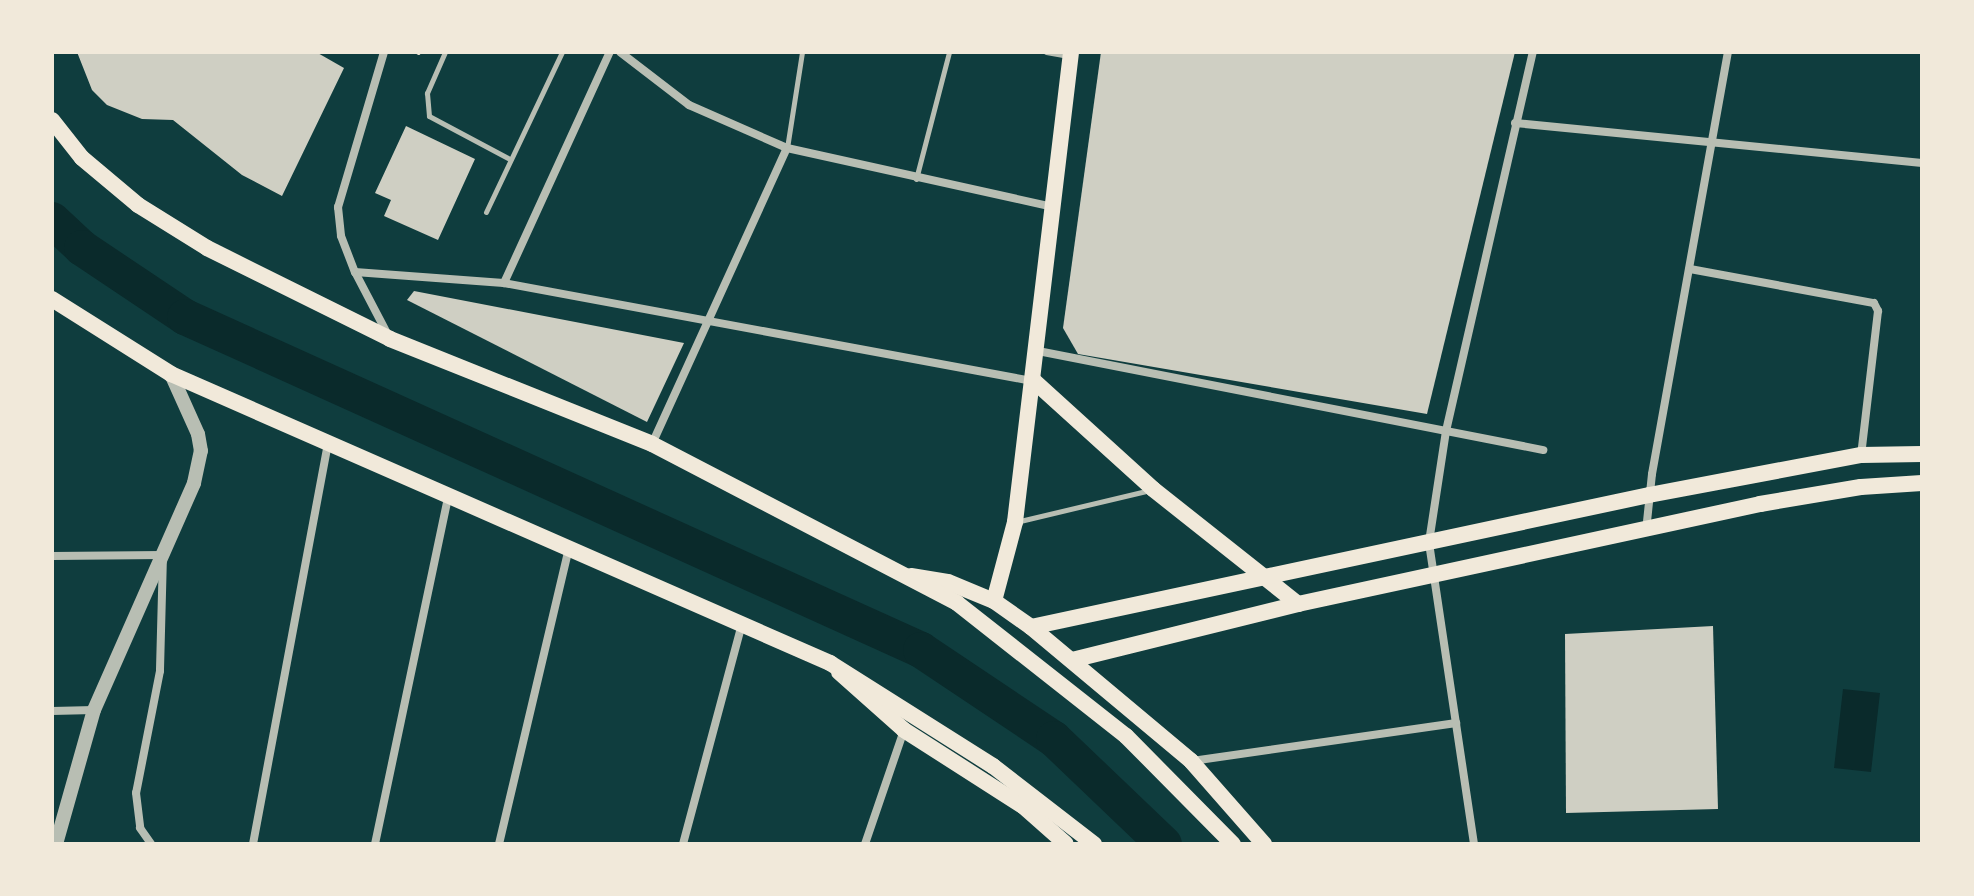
<!DOCTYPE html>
<html>
<head>
<meta charset="utf-8">
<style>
	body { margin:0 }
	#map { position:relative; width:1974px; height:896px; overflow:hidden; background:#0f3d3e; font-family:"Sofia Sans Condensed",sans-serif }
	div>[style] { position:absolute }
	.water>* { inset:0; background:#0a2a2b }
	.river>* { height:36px; margin:-18px; padding:0 18px; transform-origin:18px; border-radius:18px; background:#0a2a2b }
	.building>* { inset:0; background:#cfcfc3 }
	.path>* { height:4px; margin:-2px; padding:0 2px; transform-origin:2px; border-radius:2px; background:#f1e9da }
	.service>* { height:5px; margin:-2.5px; padding:0 2.5px; transform-origin:2.5px; border-radius:2.5px; background:#b8beb3 }
	.minor>* { height:8px; margin:-4px; padding:0 4px; transform-origin:4px; border-radius:4px; background:#b8beb3 }
	.tertiary>* { height:14px; margin:-7px; padding:0 7px; transform-origin:7px; border-radius:7px; background:#b8beb3 }
	.secondary>* { height:16px; margin:-8px; padding:0 8px; transform-origin:8px; border-radius:8px; background:#f1e9da }
	.primary>* { height:16px; margin:-8px; padding:0 8px; transform-origin:8px; border-radius:8px; background:#f1e9da }
	span { translate:-50% -50%; white-space:nowrap; text-align:center; line-height:1.15; -webkit-text-stroke:8px #f1e9da; paint-order:stroke }
	.frame { position:absolute; inset:0; border:54px solid #f1e9da; pointer-events:none }
</style>
</head>
<body>
<div id="map">
	<div class="water">
		<div style="clip-path:polygon(1843px 689px,1880px 693px,1871px 772px,1834px 768px)"></div>
	</div>
	<div class="river">
		<div style="left:52px;top:220px;width:41px;rotate:43deg"></div>
		<div style="left:82px;top:248px;width:124px;rotate:33.8deg"></div>
		<div style="left:185px;top:317px;width:808px;rotate:24.34deg"></div>
		<div style="left:921px;top:650px;width:160px;rotate:33.8deg"></div>
		<div style="left:1054px;top:739px;width:152px;rotate:43.7deg"></div>
	</div>
	<div class="building">
		<div style="clip-path:polygon(77px 52px,316px 52px,344px 68px,282px 196px,242px 175px,173px 120px,142px 119px,107px 105px,92px 90px)"></div>
		<div style="clip-path:polygon(1101px 52px,1515px 52px,1427px 414px,1078px 354px,1063px 328px)"></div>
		<div style="clip-path:polygon(406px 126px,475px 159px,438px 240px,384px 216px,391px 200px,375px 193px)"></div>
		<div style="clip-path:polygon(414px 291px,684px 343px,647px 422px,407px 300px)"></div>
		<div style="clip-path:polygon(1713px 626px,1718px 809px,1566px 813px,1565px 634px)"></div>
	</div>
	<div class="path">
		<div style="left:417px;top:52px;width:2px;rotate:27deg"></div>
	</div>
	<div class="service">
		<div style="left:445px;top:52px;width:45px;rotate:113.7deg"></div>
		<div style="left:427px;top:93px;width:23px;rotate:85deg"></div>
		<div style="left:429px;top:116px;width:92px;rotate:28deg"></div>
		<div style="left:1046px;top:52px;width:23px;rotate:10deg"></div>
		<div style="left:787px;top:148px;width:97px;rotate:-81.1deg"></div>
		<div style="left:916px;top:179px;width:131px;rotate:-75.4deg"></div>
		<div style="left:486px;top:212px;width:177px;rotate:-64.6deg"></div>
		<div style="left:1020px;top:521px;width:134px;rotate:-13.4deg"></div>
	</div>
	<div class="minor">
		<div style="left:384px;top:52px;width:162px;rotate:106.5deg"></div>
		<div style="left:338px;top:207px;width:29px;rotate:84deg"></div>
		<div style="left:341px;top:236px;width:39px;rotate:69deg"></div>
		<div style="left:355px;top:272px;width:71px;rotate:62.4deg"></div>
		<div style="left:620px;top:52px;width:87px;rotate:37.5deg"></div>
		<div style="left:689px;top:105px;width:107px;rotate:23.7deg"></div>
		<div style="left:787px;top:148px;width:272px;rotate:12.5deg"></div>
		<div style="left:1515px;top:123px;width:409px;rotate:5.6deg"></div>
		<div style="left:1690px;top:269px;width:187px;rotate:10.5deg"></div>
		<div style="left:1874px;top:303px;width:9px;rotate:63deg"></div>
		<div style="left:1878px;top:311px;width:145px;rotate:96.7deg"></div>
		<div style="left:355px;top:272px;width:149px;rotate:4.2deg"></div>
		<div style="left:504px;top:283px;width:537px;rotate:10.51deg"></div>
		<div style="left:504px;top:283px;width:254px;rotate:-65.4deg"></div>
		<div style="left:1038px;top:351px;width:515px;rotate:11.09deg"></div>
		<div style="left:652px;top:444px;width:325px;rotate:-65.5deg"></div>
		<div style="left:1646px;top:531px;width:57px;rotate:-84deg"></div>
		<div style="left:1652px;top:474px;width:429px;rotate:-79.8deg"></div>
		<div style="left:52px;top:556px;width:111px;rotate:-0.5deg"></div>
		<div style="left:163px;top:555px;width:116px;rotate:91.5deg"></div>
		<div style="left:160px;top:671px;width:124px;rotate:101.1deg"></div>
		<div style="left:136px;top:793px;width:35px;rotate:83deg"></div>
		<div style="left:140px;top:828px;width:19px;rotate:55deg"></div>
		<div style="left:52px;top:711px;width:42px;rotate:-1.4deg"></div>
		<div style="left:1192px;top:761px;width:267px;rotate:-8.2deg"></div>
		<div style="left:253px;top:844px;width:407px;rotate:-79.4deg"></div>
		<div style="left:375px;top:844px;width:359px;rotate:-78.1deg"></div>
		<div style="left:499px;top:844px;width:305px;rotate:-76.7deg"></div>
		<div style="left:683px;top:844px;width:228px;rotate:-75deg"></div>
		<div style="left:865px;top:844px;width:120px;rotate:-71.1deg"></div>
		<div style="left:1474px;top:844px;width:305px;rotate:-98.5deg"></div>
		<div style="left:1429px;top:542px;width:112px;rotate:-81.3deg"></div>
		<div style="left:1446px;top:431px;width:389px;rotate:-77.1deg"></div>
	</div>
	<div class="tertiary">
		<div style="left:56px;top:844px;width:139px;rotate:-74.2deg"></div>
		<div style="left:94px;top:710px;width:248px;rotate:-66.2deg"></div>
		<div style="left:194px;top:483px;width:33px;rotate:-78deg"></div>
		<div style="left:201px;top:451px;width:17px;rotate:-100deg"></div>
		<div style="left:198px;top:434px;width:66px;rotate:-114.2deg"></div>
	</div>
	<div class="secondary">
		<div style="left:1034px;top:381px;width:161px;rotate:42.2deg"></div>
		<div style="left:1153px;top:489px;width:185px;rotate:38.4deg"></div>
		<div style="left:911px;top:576px;width:37px;rotate:9deg"></div>
		<div style="left:948px;top:582px;width:50px;rotate:22.4deg"></div>
		<div style="left:994px;top:601px;width:45px;rotate:35.1deg"></div>
		<div style="left:1031px;top:627px;width:209px;rotate:39.9deg"></div>
		<div style="left:1191px;top:761px;width:111px;rotate:48.7deg"></div>
		<div style="left:994px;top:601px;width:82px;rotate:-75.1deg"></div>
		<div style="left:1015px;top:522px;width:473px;rotate:-83.2deg"></div>
		<div style="left:1031px;top:627px;width:632px;rotate:-12.06deg"></div>
		<div style="left:1649px;top:495px;width:216px;rotate:-10.7deg"></div>
		<div style="left:1861px;top:455px;width:61px;rotate:-0.9deg"></div>
		<div style="left:1072px;top:660px;width:233px;rotate:-13.9deg"></div>
		<div style="left:1298px;top:604px;width:473px;rotate:-12.2deg"></div>
		<div style="left:1760px;top:504px;width:102px;rotate:-9.6deg"></div>
		<div style="left:1861px;top:487px;width:61px;rotate:-3.8deg"></div>
		<div style="left:839px;top:672px;width:87px;rotate:41.7deg"></div>
		<div style="left:904px;top:730px;width:141px;rotate:32.6deg"></div>
		<div style="left:1023px;top:806px;width:57px;rotate:41.5deg"></div>
	</div>
	<div class="primary">
		<div style="left:52px;top:120px;width:48px;rotate:51.7deg"></div>
		<div style="left:82px;top:158px;width:73px;rotate:40deg"></div>
		<div style="left:138px;top:205px;width:81px;rotate:31.9deg"></div>
		<div style="left:207px;top:248px;width:204px;rotate:26.4deg"></div>
		<div style="left:390px;top:339px;width:282px;rotate:21.8deg"></div>
		<div style="left:652px;top:444px;width:344px;rotate:27.5deg"></div>
		<div style="left:957px;top:603px;width:215px;rotate:38.2deg"></div>
		<div style="left:1126px;top:736px;width:152px;rotate:45.3deg"></div>
		<div style="left:52px;top:299px;width:141px;rotate:32.2deg"></div>
		<div style="left:171px;top:374px;width:720px;rotate:23.68deg"></div>
		<div style="left:830px;top:663px;width:193px;rotate:32.3deg"></div>
		<div style="left:993px;top:766px;width:128px;rotate:37.7deg"></div>
	</div>
	<div class="frame"></div>
</div>
</body>
</html>
